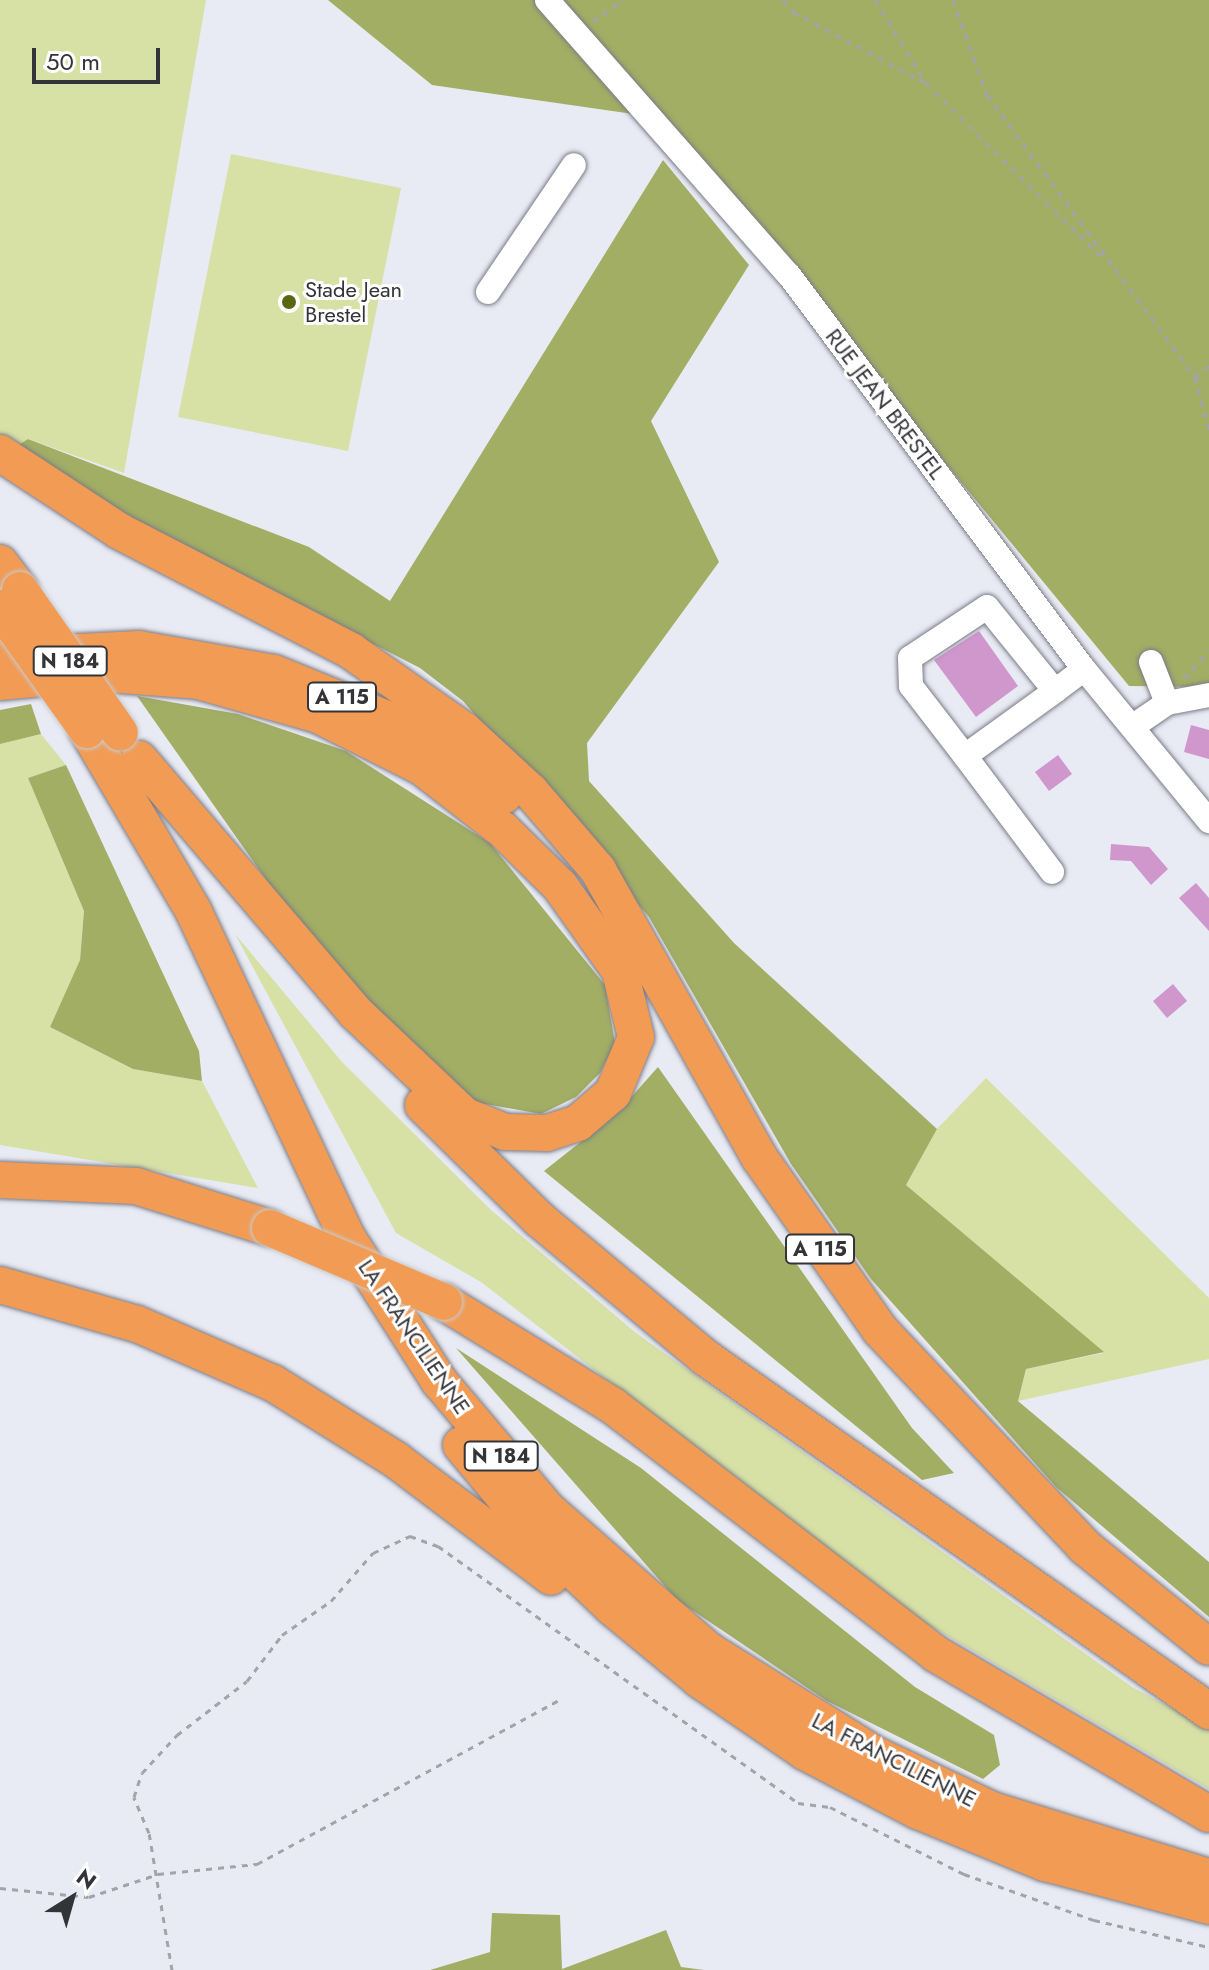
<!DOCTYPE html>
<html>
<head>
<meta charset="utf-8">
<style>
	body { margin:0 }
	#map { position:relative; width:1209px; height:1970px; overflow:hidden; background:#e8eaf4; font-family:Jost,sans-serif }
	div>[style] { position:absolute }
	.green>* { inset:0; background:#d7e1a6 }
	.forest>* { inset:0; background:#a2ae64 }
	.building>* { inset:0; background:#d097cd }
	.path>* { height:3px; margin-top:-1.5px; transform-origin:0; background:repeating-linear-gradient(90deg,#a2a3ab 0 6px,transparent 0 12px) }
	.roads { filter:drop-shadow(0 0 2px #7b7c86) drop-shadow(0 0 2px #7b7c86) }
	.minor>* { height:24px; margin:-12px; padding:0 12px; transform-origin:12px; border-radius:12px; background:#fff }
	.highway>* { height:36px; margin:-18px; padding:0 18px; transform-origin:18px; border-radius:18px; background:#f19b55 }
	.bridges { filter:drop-shadow(0 0 2px #cacacb) drop-shadow(0 0 2px #cacacb) }
	.highway-bridge>* { height:36px; margin:-18px; padding:0 18px; transform-origin:18px; border-radius:18px; background:#f19b55 }
	.dots>* { width:22px; height:22px; translate:-50% -50%; box-sizing:border-box; border:4px solid #fff; border-radius:50% }
	span { translate:-50% -50%; white-space:nowrap; text-align:center; line-height:1.15; -webkit-text-stroke:6px #fff; paint-order:stroke }
	.shield-label span { padding:2px 6px; background:#fff; border:2px solid; border-radius:6px; -webkit-text-stroke-width:0 }
	.shield-label { font-size:20px; color:#333438; font-weight:700 }
	.poi-label { font-size:22px; color:#333438 }
	.left { translate:0 -50%; text-align:left }
	.street-label { font-size:22px; color:#333438 }
	.north { position:absolute; left:32px; top:1858px; width:80px; height:80px; -webkit-text-stroke:6px #fff; paint-order:stroke; rotate:37deg; font-size:22px; font-weight:700; line-height:32px; text-align:center; color:#333438 }
	.north::after { content:''; display:block; margin:auto; width:28px; height:36px; background:#333438; clip-path:polygon(50% 0,100% 100%,50% 72%,0 100%) }
	.scale { position:absolute; left:32px; top:48px; width:128px; height:36px; box-sizing:border-box; border:4px solid #333438; border-top:0; padding-left:10px; font-size:24px; line-height:28px; white-space:nowrap; color:#333438; -webkit-text-stroke:6px #fff; paint-order:stroke }
</style>
</head>
<body>
<div id="map">
	<div class="green">
		<div style="clip-path:polygon(0 0,206px 0,124px 473px,28px 439px,14px 448px,0 438px)"></div>
		<div style="clip-path:polygon(231px 154px,401px 188px,348px 451px,178px 417px)"></div>
		<div style="clip-path:polygon(41px 734px,66px 765px,28px 778px,84px 911px,80px 960px,50px 1027px,133px 1069px,202px 1081px,258px 1188px,0 1145px,0 744px)"></div>
		<div style="clip-path:polygon(235px 934px,342px 1062px,491px 1210px,636px 1333px,1132px 1687px,1209px 1728px,1209px 1789px,905px 1611px,481px 1282px,396px 1233px)"></div>
		<div style="clip-path:polygon(986px 1078px,1209px 1298px,1209px 1359px,1018px 1401px,1026px 1369px,1103px 1353px,906px 1185px,937px 1129px)"></div>
	</div>
	<div class="forest">
		<div style="clip-path:polygon(328px 0,1209px 0,1209px 687px,1129px 686px,661px 118px,432px 85px)"></div>
		<div style="clip-path:polygon(663px 160px,749px 265px,651px 421px,719px 562px,587px 743px,589px 781px,734px 943px,937px 1129px,906px 1185px,1104px 1352px,1026px 1369px,1018px 1401px,1209px 1562px,1209px 1617px,1056px 1487px,871px 1279px,791px 1164px,649px 917px,463px 701px,420px 668px,89px 498px,14px 448px,28px 439px,309px 547px,390px 601px)"></div>
		<div style="clip-path:polygon(137px 696px,238px 714px,346px 751px,490px 843px,605px 985px,615px 1043px,600px 1073px,576px 1097px,541px 1114px,474px 1102px,377px 1016px,267px 881px)"></div>
		<div style="clip-path:polygon(31px 704px,41px 734px,0 744px,0 710px)"></div>
		<div style="clip-path:polygon(66px 765px,199px 1051px,202px 1081px,133px 1069px,50px 1027px,80px 960px,84px 911px,28px 778px)"></div>
		<div style="clip-path:polygon(658px 1067px,912px 1428px,954px 1473px,922px 1480px,544px 1171px,617px 1113px)"></div>
		<div style="clip-path:polygon(456px 1348px,641px 1468px,915px 1687px,994px 1735px,1000px 1765px,983px 1779px,827px 1701px,677px 1600px)"></div>
		<div style="clip-path:polygon(492px 1913px,560px 1915px,562px 1969px,666px 1930px,681px 1967px,704px 1970px,430px 1970px,490px 1952px)"></div>
	</div>
	<div class="building">
		<div style="clip-path:polygon(979px 631px,1018px 686px,976px 717px,934px 660px)"></div>
		<div style="clip-path:polygon(1191px 725px,1209px 730px,1209px 759px,1184px 752px)"></div>
		<div style="clip-path:polygon(1058px 755px,1072px 774px,1049px 791px,1035px 772px)"></div>
		<div style="clip-path:polygon(1111px 844px,1149px 847px,1168px 869px,1151px 885px,1131px 861px,1110px 860px)"></div>
		<div style="clip-path:polygon(1196px 883px,1209px 898px,1209px 931px,1179px 898px)"></div>
		<div style="clip-path:polygon(1173px 984px,1187px 1001px,1167px 1018px,1153px 1001px)"></div>
	</div>
	<div class="path">
		<div style="left:783px;top:0;width:16px;rotate:50deg"></div>
		<div style="left:793px;top:12px;width:149px;rotate:28.1deg"></div>
		<div style="left:875px;top:0;width:97px;rotate:58.4deg"></div>
		<div style="left:926px;top:83px;width:245px;rotate:44.8deg"></div>
		<div style="left:953px;top:0;width:101px;rotate:70.3deg"></div>
		<div style="left:987px;top:95px;width:350px;rotate:53.6deg"></div>
		<div style="left:1195px;top:377px;width:54px;rotate:74.9deg"></div>
		<div style="left:593px;top:21px;width:37px;rotate:-35deg"></div>
		<div style="left:1195px;top:377px;width:18px;rotate:-38deg"></div>
		<div style="left:1184px;top:678px;width:37px;rotate:-47deg"></div>
		<div style="left:0;top:1888px;width:89px;rotate:5.8deg"></div>
		<div style="left:89px;top:1897px;width:73px;rotate:-18.4deg"></div>
		<div style="left:158px;top:1874px;width:100px;rotate:-5.8deg"></div>
		<div style="left:257px;top:1864px;width:346px;rotate:-28.5deg"></div>
		<div style="left:172px;top:1970px;width:139px;rotate:-99.5deg"></div>
		<div style="left:149px;top:1833px;width:39px;rotate:-113deg"></div>
		<div style="left:134px;top:1797px;width:25px;rotate:-72deg"></div>
		<div style="left:142px;top:1773px;width:52px;rotate:-47.4deg"></div>
		<div style="left:177px;top:1735px;width:88px;rotate:-37.6deg"></div>
		<div style="left:247px;top:1681px;width:58px;rotate:-52.7deg"></div>
		<div style="left:282px;top:1635px;width:60px;rotate:-34.8deg"></div>
		<div style="left:331px;top:1601px;width:64px;rotate:-48.8deg"></div>
		<div style="left:373px;top:1553px;width:41px;rotate:-24.7deg"></div>
		<div style="left:410px;top:1536px;width:30px;rotate:20deg"></div>
		<div style="left:438px;top:1546px;width:442px;rotate:35.5deg"></div>
		<div style="left:798px;top:1803px;width:32px;rotate:7deg"></div>
		<div style="left:830px;top:1807px;width:150px;rotate:26.6deg"></div>
		<div style="left:964px;top:1874px;width:138px;rotate:19.5deg"></div>
		<div style="left:1094px;top:1920px;width:118px;rotate:13.2deg"></div>
	</div>
	<div class="roads">
		<div class="minor">
			<div style="left:547px;top:0;width:366px;rotate:48.7deg"></div>
			<div style="left:789px;top:275px;width:492px;rotate:53.2deg"></div>
			<div style="left:1084px;top:669px;width:197px;rotate:50.6deg"></div>
			<div style="left:488px;top:292px;width:153px;rotate:-55.9deg"></div>
			<div style="left:1055px;top:691px;width:108px;rotate:-129deg"></div>
			<div style="left:987px;top:607px;width:92px;rotate:146.5deg"></div>
			<div style="left:910px;top:658px;width:28px;rotate:88deg"></div>
			<div style="left:911px;top:686px;width:88px;rotate:52.4deg"></div>
			<div style="left:965px;top:756px;width:111px;rotate:-35.8deg"></div>
			<div style="left:1055px;top:691px;width:36px;rotate:-37deg"></div>
			<div style="left:1167px;top:703px;width:43px;rotate:-10.8deg"></div>
			<div style="left:1132px;top:727px;width:42px;rotate:-34.4deg"></div>
			<div style="left:1167px;top:703px;width:44px;rotate:-111.3deg"></div>
			<div style="left:965px;top:756px;width:145px;rotate:53.1deg"></div>
		</div>
		<div class="highway">
			<div style="left:0;top:453px;width:142px;rotate:33.2deg"></div>
			<div style="left:119px;top:531px;width:261px;rotate:27.3deg"></div>
			<div style="left:351px;top:651px;width:138px;rotate:35deg"></div>
			<div style="left:464px;top:730px;width:91px;rotate:42.8deg"></div>
			<div style="left:531px;top:792px;width:103px;rotate:49.3deg"></div>
			<div style="left:598px;top:870px;width:329px;rotate:60.7deg"></div>
			<div style="left:759px;top:1157px;width:211px;rotate:55deg"></div>
			<div style="left:880px;top:1330px;width:299px;rotate:46.6deg"></div>
			<div style="left:1085px;top:1547px;width:159px;rotate:38.9deg"></div>
			<div style="left:0;top:563px;width:34px;rotate:53deg"></div>
			<div style="left:0;top:656px;width:139px;rotate:-2.9deg"></div>
			<div style="left:139px;top:649px;width:137px;rotate:10.1deg"></div>
			<div style="left:274px;top:673px;width:135px;rotate:22.2deg"></div>
			<div style="left:399px;top:724px;width:127px;rotate:34.1deg"></div>
			<div style="left:0;top:682px;width:95px;rotate:-5.4deg"></div>
			<div style="left:95px;top:673px;width:103px;rotate:4.4deg"></div>
			<div style="left:198px;top:681px;width:125px;rotate:15.8deg"></div>
			<div style="left:318px;top:715px;width:116px;rotate:26.6deg"></div>
			<div style="left:422px;top:767px;width:103px;rotate:37.9deg"></div>
			<div style="left:503px;top:830px;width:80px;rotate:44.5deg"></div>
			<div style="left:560px;top:886px;width:104px;rotate:54.8deg"></div>
			<div style="left:620px;top:971px;width:68px;rotate:76.4deg"></div>
			<div style="left:636px;top:1037px;width:61px;rotate:112.3deg"></div>
			<div style="left:613px;top:1093px;width:46px;rotate:139.4deg"></div>
			<div style="left:578px;top:1123px;width:33px;rotate:162deg"></div>
			<div style="left:547px;top:1133px;width:42px;rotate:-178.6deg"></div>
			<div style="left:505px;top:1132px;width:43px;rotate:-158.2deg"></div>
			<div style="left:465px;top:1116px;width:150px;rotate:-136.6deg"></div>
			<div style="left:356px;top:1013px;width:334px;rotate:-130.5deg"></div>
			<div style="left:87px;top:730px;width:209px;rotate:59.5deg"></div>
			<div style="left:193px;top:910px;width:361px;rotate:64.8deg"></div>
			<div style="left:347px;top:1237px;width:171px;rotate:57.4deg"></div>
			<div style="left:439px;top:1381px;width:169px;rotate:49.8deg"></div>
			<div style="left:548px;top:1510px;width:213px;rotate:41.2deg"></div>
			<div style="left:708px;top:1650px;width:198px;rotate:32deg"></div>
			<div style="left:876px;top:1755px;width:128px;rotate:25.4deg"></div>
			<div style="left:992px;top:1810px;width:227px;rotate:17.2deg"></div>
			<div style="left:423px;top:1105px;width:163px;rotate:44.5deg"></div>
			<div style="left:539px;top:1219px;width:217px;rotate:39.8deg"></div>
			<div style="left:706px;top:1358px;width:615px;rotate:35.06deg"></div>
			<div style="left:0;top:1180px;width:136px;rotate:2.5deg"></div>
			<div style="left:136px;top:1186px;width:140px;rotate:17.4deg"></div>
			<div style="left:0;top:1285px;width:142px;rotate:15.9deg"></div>
			<div style="left:137px;top:1324px;width:148px;rotate:23.5deg"></div>
			<div style="left:273px;top:1383px;width:145px;rotate:32deg"></div>
			<div style="left:396px;top:1460px;width:194px;rotate:37deg"></div>
			<div style="left:444px;top:1302px;width:198px;rotate:31.6deg"></div>
			<div style="left:613px;top:1406px;width:407px;rotate:37.5deg"></div>
			<div style="left:936px;top:1654px;width:316px;rotate:30.4deg"></div>
			<div style="left:461px;top:1445px;width:116px;rotate:50.3deg"></div>
			<div style="left:535px;top:1534px;width:108px;rotate:43.5deg"></div>
			<div style="left:613px;top:1608px;width:113px;rotate:39.6deg"></div>
			<div style="left:700px;top:1680px;width:127px;rotate:34.4deg"></div>
			<div style="left:805px;top:1752px;width:127px;rotate:27.6deg"></div>
			<div style="left:918px;top:1811px;width:137px;rotate:22.3deg"></div>
			<div style="left:1045px;top:1863px;width:170px;rotate:14.7deg"></div>
		</div>
	</div>
	<div class="bridges">
		<div class="highway-bridge">
			<div style="left:20px;top:590px;width:174px;rotate:55deg"></div>
			<div style="left:0;top:608px;width:150px;rotate:54.5deg"></div>
			<div style="left:270px;top:1228px;width:189px;rotate:23deg"></div>
		</div>
	</div>
	<div class="dots">
		<div style="left:289px;top:302px;background:#576813"></div>
	</div>
	<div class="shield-label">
		<span style="left:70px;top:661px">N 184</span>
		<span style="left:342px;top:697px">A 115</span>
		<span style="left:820px;top:1249px">A 115</span>
		<span style="left:501px;top:1456px">N 184</span>
	</div>
	<div class="poi-label">
		<span class="left" style="left:305px;top:302px">Stade Jean<br>Brestel</span>
	</div>
	<div class="street-label">
		<span style="left:885px;top:404px;rotate:53deg">RUE JEAN BRESTEL</span>
		<span style="left:414px;top:1337px;rotate:56deg">LA FRANCILIENNE</span>
		<span style="left:894px;top:1760px;rotate:27deg">LA FRANCILIENNE</span>
	</div>
	<div class="north">N</div>
	<div class="scale">50 m</div>
</div>
</body>
</html>
